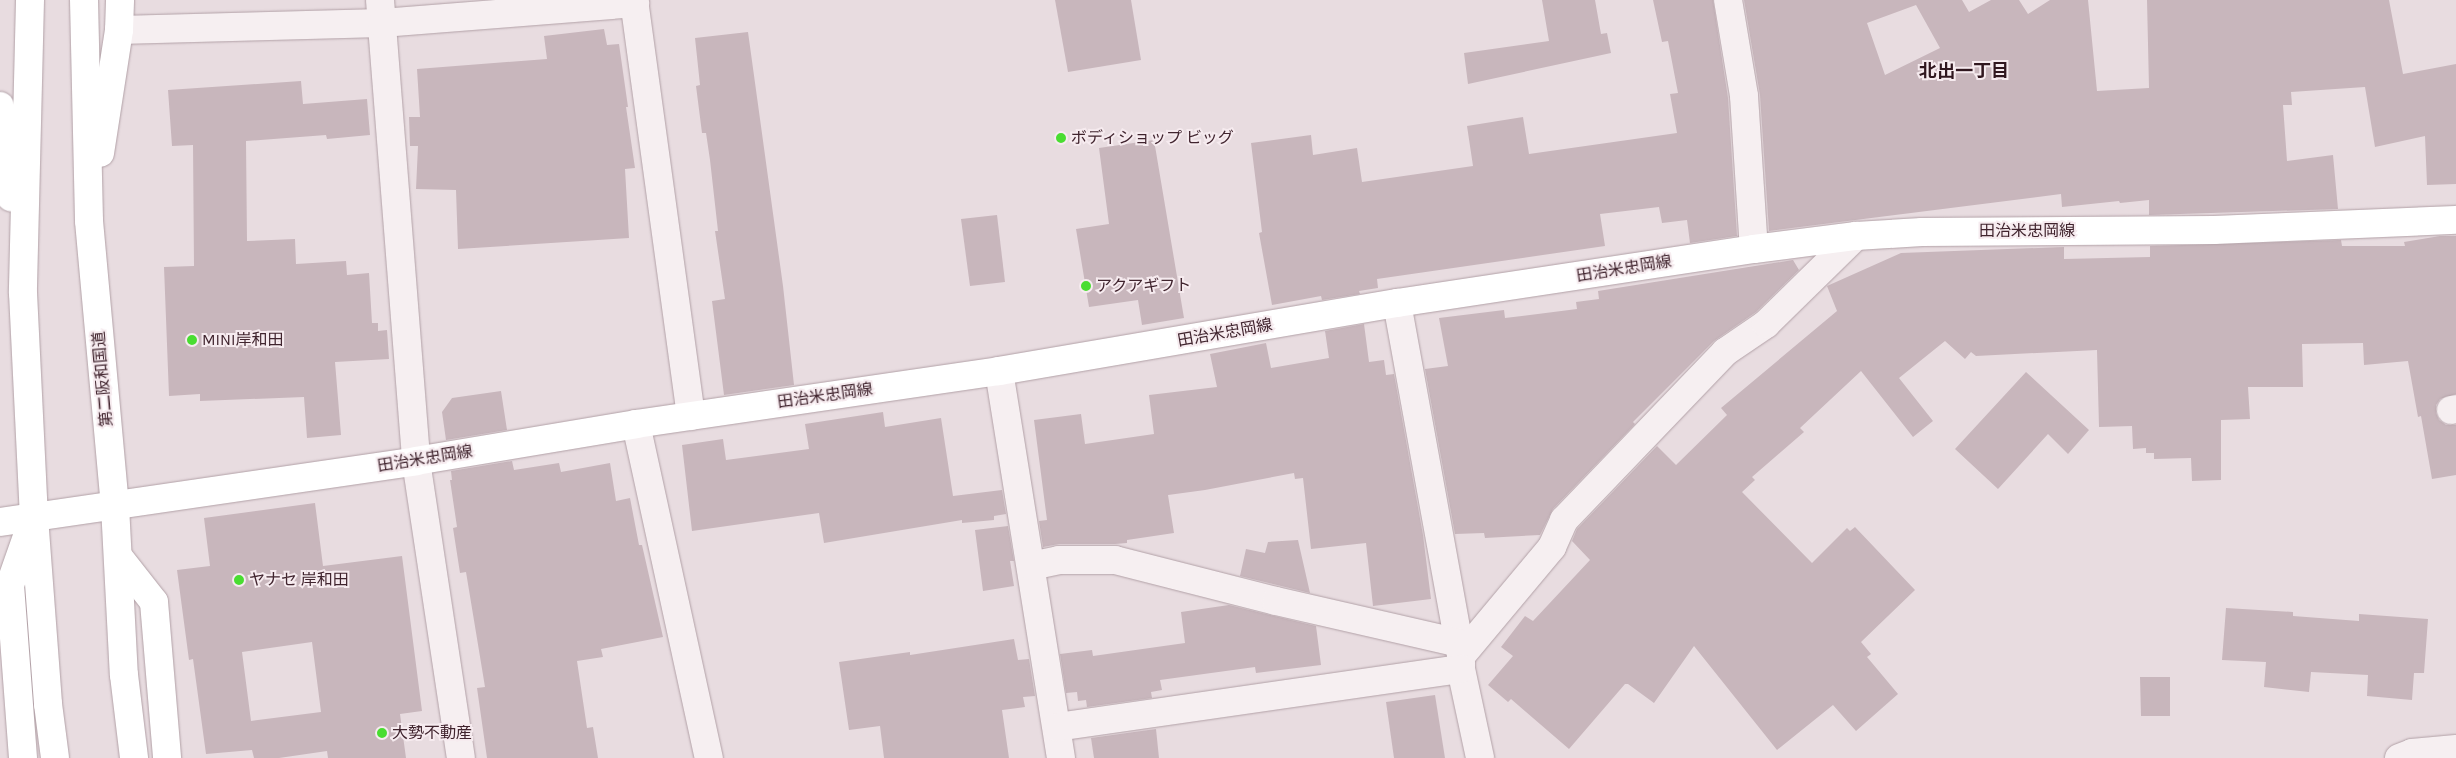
<!DOCTYPE html>
<html>
<head>
<meta charset="utf-8">
<style>
	body { margin:0 }
	#map { position:relative; width:2456px; height:758px; overflow:hidden; background:#e8dce0; font-family:Karla,"Noto Sans JP",sans-serif }
	div>[style] { position:absolute }
	.building>* { inset:0; background:#c8b6bc }
	.roads { filter:drop-shadow(0 0 1px #b2a1a7) drop-shadow(0 0 1px #b2a1a7) }
	.minor>* { height:28px; margin:-14px; padding:0 14px; transform-origin:14px; border-radius:14px; background:#f6eff1 }
	.major>* { height:28px; margin:-14px; padding:0 14px; transform-origin:14px; border-radius:14px; background:#fff }
	.highway>* { height:28px; margin:-14px; padding:0 14px; transform-origin:14px; border-radius:14px; background:#fff }
	.dots>* { width:14px; height:14px; translate:-50% -50%; box-sizing:border-box; border:2px solid #f6ebef; border-radius:50% }
	span { translate:-50% -50%; white-space:nowrap; text-align:center; line-height:1.15; -webkit-text-stroke:4px #f6ebef; paint-order:stroke }
	.poi-label { font-size:16px; color:#40242e }
	.left { translate:0 -50%; text-align:left }
	.street-label { font-size:16px; color:#40242e }
	.neighbourhood-label { font-size:18px; color:#30171f; font-weight:700 }
</style>
</head>
<body>
<div id="map">
	<div class="building">
		<div style="clip-path:polygon(1055px 0,1131px 0,1141px 60px,1068px 72px)"></div>
		<div style="clip-path:polygon(1542px 0,1595px 0,1601px 34px,1607px 33px,1611px 53px,1468px 84px,1464px 53px,1549px 41px)"></div>
		<div style="clip-path:polygon(1653px 0,1713px 0,1728px 98px,1737px 236px,1690px 243px,1687px 220px,1662px 223px,1659px 207px,1600px 214px,1605px 246px,1377px 279px,1378px 288px,1359px 291px,1360px 294px,1322px 300px,1321px 296px,1272px 305px,1259px 233px,1262px 232px,1251px 143px,1311px 135px,1313px 155px,1357px 148px,1362px 182px,1473px 166px,1467px 126px,1523px 117px,1529px 154px,1677px 133px,1670px 94px,1678px 93px,1668px 41px,1662px 42px)"></div>
		<div style="clip-path:polygon(evenodd,1744px 0,1962px 0,1969px 12px,1991px 0,2019px 0,2028px 14px,2050px 0,2088px 0,2097px 91px,2149px 88px,2147px 0,2389px 0,2403px 74px,2456px 64px,2456px 184px,2427px 185px,2425px 136px,2375px 147px,2365px 87px,2291px 92px,2292px 105px,2283px 105px,2287px 161px,2333px 155px,2338px 209px,2149px 215px,2149px 200px,2120px 203px,2119px 201px,2062px 207px,2061px 194px,1769px 231px,1760px 95px,1744px 0,1916px 5px,1940px 48px,1885px 75px,1867px 23px,1916px 5px)"></div>
		<div style="clip-path:polygon(604px 29px,607px 45px,619px 44px,628px 107px,626px 107px,635px 168px,625px 169px,629px 238px,458px 249px,456px 190px,416px 189px,418px 146px,410px 146px,409px 117px,420px 117px,417px 69px,547px 59px,544px 36px)"></div>
		<div style="clip-path:polygon(748px 32px,783px 286px,794px 385px,724px 395px,712px 301px,725px 299px,715px 231px,718px 231px,710px 160px,706px 133px,702px 133px,696px 86px,700px 85px,695px 38px)"></div>
		<div style="clip-path:polygon(301px 81px,303px 104px,367px 99px,370px 135px,327px 139px,326px 135px,246px 141px,247px 241px,295px 239px,296px 264px,346px 261px,347px 275px,369px 273px,372px 323px,378px 323px,378px 331px,387px 330px,389px 359px,335px 362px,341px 435px,307px 438px,304px 397px,200px 401px,200px 394px,169px 396px,164px 267px,194px 266px,193px 145px,172px 146px,168px 90px)"></div>
		<div style="clip-path:polygon(1154px 140px,1184px 318px,1142px 325px,1138px 300px,1089px 307px,1076px 229px,1109px 224px,1099px 148px)"></div>
		<div style="clip-path:polygon(997px 215px,1005px 282px,970px 286px,961px 219px)"></div>
		<div style="clip-path:polygon(2440px 236px,2456px 236px,2456px 394px,2440px 399px,2436px 405px,2436px 413px,2439px 420px,2446px 425px,2456px 425px,2456px 475px,2432px 479px,2421px 416px,2418px 417px,2408px 361px,2364px 365px,2363px 343px,2302px 344px,2303px 387px,2248px 387px,2250px 419px,2221px 420px,2221px 480px,2192px 481px,2191px 458px,2154px 459px,2154px 453px,2146px 453px,2146px 448px,2133px 449px,2132px 426px,2099px 427px,2097px 350px,1976px 356px,1971px 352px,1965px 359px,1945px 341px,1899px 378px,1933px 421px,1913px 437px,1861px 371px,1800px 428px,1804px 432px,1752px 477px,1755px 480px,1742px 492px,1812px 563px,1847px 528px,1850px 531px,1855px 527px,1915px 590px,1861px 642px,1871px 654px,1867px 657px,1898px 694px,1856px 731px,1833px 705px,1777px 750px,1694px 646px,1654px 703px,1628px 684px,1625px 684px,1569px 749px,1511px 699px,1508px 702px,1488px 685px,1513px 656px,1501px 647px,1525px 616px,1533px 621px,1590px 560px,1572px 541px,1577px 529px,1657px 446px,1676px 465px,1727px 415px,1721px 408px,1837px 311px,1827px 286px,1901px 253px,2064px 247px,2064px 259px,2150px 257px,2150px 246px,2341px 240px,2342px 246px,2405px 246px,2404px 242px)"></div>
		<div style="clip-path:polygon(1793px 260px,1799px 270px,1756px 312px,1714px 341px,1633px 422px,1635px 424px,1553px 509px,1540px 535px,1485px 538px,1484px 533px,1455px 534px,1425px 369px,1448px 366px,1439px 318px,1504px 310px,1505px 318px,1577px 309px,1576px 302px,1599px 299px,1598px 291px)"></div>
		<div style="clip-path:polygon(1364px 324px,1369px 362px,1384px 360px,1386px 375px,1394px 374px,1423px 535px,1431px 599px,1373px 606px,1366px 543px,1311px 549px,1303px 478px,1295px 479px,1294px 473px,1205px 490px,1168px 495px,1174px 533px,1127px 540px,1127px 543px,1115px 544px,1059px 544px,1043px 547px,1039px 521px,1047px 520px,1034px 420px,1081px 414px,1085px 444px,1154px 434px,1149px 395px,1217px 387px,1210px 354px,1266px 343px,1271px 368px,1329px 358px,1325px 331px)"></div>
		<div style="clip-path:polygon(2026px 372px,2089px 430px,2068px 454px,2048px 434px,1998px 489px,1955px 449px)"></div>
		<div style="clip-path:polygon(501px 391px,507px 430px,446px 440px,442px 412px,452px 398px)"></div>
		<div style="clip-path:polygon(883px 412px,885px 427px,941px 418px,953px 496px,1002px 490px,1006px 514px,994px 516px,994px 520px,962px 523px,962px 520px,824px 543px,819px 513px,692px 531px,682px 445px,723px 439px,726px 460px,809px 449px,805px 424px)"></div>
		<div style="clip-path:polygon(512px 461px,514px 470px,559px 463px,561px 472px,610px 463px,616px 501px,630px 498px,639px 545px,642px 545px,663px 637px,601px 649px,603px 657px,577px 661px,587px 728px,593px 727px,598px 758px,487px 758px,477px 688px,485px 687px,466px 572px,460px 573px,453px 528px,457px 527px,450px 480px,452px 480px,451px 471px)"></div>
		<div style="clip-path:polygon(evenodd,315px 503px,323px 566px,402px 556px,422px 711px,400px 714px,406px 758px,328px 758px,327px 751px,279px 758px,254px 758px,252px 750px,206px 754px,193px 659px,189px 660px,177px 570px,210px 566px,204px 518px,315px 503px,312px 642px,321px 712px,251px 721px,242px 652px,312px 642px)"></div>
		<div style="clip-path:polygon(1008px 526px,1014px 561px,1010px 561px,1014px 586px,983px 591px,975px 530px)"></div>
		<div style="clip-path:polygon(1298px 540px,1310px 593px,1240px 576px,1246px 549px,1265px 553px,1268px 542px)"></div>
		<div style="clip-path:polygon(1229px 605px,1316px 626px,1321px 665px,1256px 673px,1255px 667px,1160px 680px,1162px 690px,1151px 692px,1152px 698px,1087px 707px,1086px 700px,1078px 701px,1077px 692px,1066px 693px,1060px 654px,1092px 650px,1093px 656px,1185px 643px,1181px 612px)"></div>
		<div style="clip-path:polygon(2226px 608px,2293px 612px,2293px 616px,2359px 621px,2359px 614px,2428px 619px,2424px 673px,2414px 673px,2412px 700px,2367px 696px,2368px 675px,2311px 672px,2309px 692px,2264px 687px,2266px 662px,2222px 660px)"></div>
		<div style="clip-path:polygon(1014px 639px,1018px 660px,1029px 659px,1035px 696px,1023px 697px,1025px 707px,1002px 710px,1009px 758px,884px 758px,880px 726px,849px 730px,839px 662px,910px 652px,910px 655px)"></div>
		<div style="clip-path:polygon(2140px 677px,2170px 677px,2170px 716px,2141px 716px)"></div>
		<div style="clip-path:polygon(1435px 695px,1445px 758px,1394px 758px,1386px 702px)"></div>
		<div style="clip-path:polygon(1156px 729px,1159px 758px,1094px 758px,1091px 738px)"></div>
	</div>
	<div class="roads">
		<div class="minor">
			<div style="left:380px;top:0;width:462px;rotate:85.5deg"></div>
			<div style="left:416px;top:461px;width:300px;rotate:81.4deg"></div>
			<div style="left:634px;top:0;width:420px;rotate:82.2deg"></div>
			<div style="left:1728px;top:0;width:97px;rotate:80.5deg"></div>
			<div style="left:1744px;top:96px;width:153px;rotate:86.3deg"></div>
			<div style="left:119px;top:30px;width:263px;rotate:-1.5deg"></div>
			<div style="left:382px;top:23px;width:254px;rotate:-4.5deg"></div>
			<div style="left:1397px;top:303px;width:359px;rotate:79.7deg"></div>
			<div style="left:1461px;top:656px;width:13px;rotate:90deg"></div>
			<div style="left:1461px;top:669px;width:91px;rotate:77.9deg"></div>
			<div style="left:999px;top:371px;width:392px;rotate:80.9deg"></div>
			<div style="left:2451px;top:410px;width:5px;rotate:-11deg"></div>
			<div style="left:636px;top:424px;width:342px;rotate:77.7deg"></div>
			<div style="left:1031px;top:566px;width:29px;rotate:-12deg"></div>
			<div style="left:1059px;top:560px;width:56px"></div>
			<div style="left:1115px;top:560px;width:166px;rotate:14.3deg"></div>
			<div style="left:1276px;top:601px;width:188px;rotate:12.9deg"></div>
			<div style="left:1461px;top:656px;width:142px;rotate:-50.1deg"></div>
			<div style="left:1552px;top:547px;width:30px;rotate:-66deg"></div>
			<div style="left:1564px;top:520px;width:233px;rotate:-46.2deg"></div>
			<div style="left:1725px;top:352px;width:50px;rotate:-34.3deg"></div>
			<div style="left:1766px;top:324px;width:126px;rotate:-44.4deg"></div>
			<div style="left:1057px;top:727px;width:408px;rotate:-8.2deg"></div>
			<div style="left:2399px;top:758px;width:14px;rotate:-21deg"></div>
			<div style="left:2412px;top:753px;width:44px;rotate:-5.2deg"></div>
		</div>
		<div class="major">
			<div style="left:0;top:522px;width:420px;rotate:-8.3deg"></div>
			<div style="left:416px;top:461px;width:223px;rotate:-9.5deg"></div>
			<div style="left:636px;top:424px;width:367px;rotate:-8.3deg"></div>
			<div style="left:999px;top:371px;width:404px;rotate:-9.7deg"></div>
			<div style="left:1397px;top:303px;width:361px;rotate:-8.6deg"></div>
			<div style="left:1754px;top:249px;width:103px;rotate:-7.3deg"></div>
			<div style="left:1856px;top:236px;width:66px;rotate:-3.5deg"></div>
			<div style="left:1922px;top:232px;width:292px;rotate:-0.4deg"></div>
			<div style="left:2214px;top:230px;width:242px;rotate:-2.4deg"></div>
		</div>
		<div class="highway">
			<div style="left:30px;top:0;width:293px;rotate:91.4deg"></div>
			<div style="left:23px;top:293px;width:224px;rotate:87.2deg"></div>
			<div style="left:34px;top:517px;width:188px;rotate:85.7deg"></div>
			<div style="left:48px;top:704px;width:54px;rotate:82.6deg"></div>
			<div style="left:84px;top:0;width:221px;rotate:88.7deg"></div>
			<div style="left:89px;top:221px;width:286px;rotate:84.8deg"></div>
			<div style="left:115px;top:506px;width:169px;rotate:87deg"></div>
			<div style="left:124px;top:675px;width:84px;rotate:83.1deg"></div>
			<div style="left:0;top:106px;width:92px;rotate:83.1deg"></div>
			<div style="left:100px;top:153px;width:124px;rotate:-81.2deg"></div>
			<div style="left:119px;top:30px;width:30px;rotate:-88deg"></div>
			<div style="left:118px;top:556px;width:58px;rotate:52deg"></div>
			<div style="left:154px;top:602px;width:157px;rotate:85.2deg"></div>
			<div style="left:23px;top:758px;width:173px;rotate:-94.3deg"></div>
			<div style="left:10px;top:585px;width:60px;rotate:-70.7deg"></div>
		</div>
	</div>
	<div class="dots">
		<div style="left:1061px;top:138px;background:#49dd31"></div>
		<div style="left:1086px;top:286px;background:#49dd31"></div>
		<div style="left:192px;top:340px;background:#49dd31"></div>
		<div style="left:239px;top:580px;background:#49dd31"></div>
		<div style="left:382px;top:733px;background:#49dd31"></div>
	</div>
	<div class="poi-label">
		<span class="left" style="left:1071px;top:138px">ボディショップ ビッグ</span>
		<span class="left" style="left:1096px;top:286px">アクアギフト</span>
		<span class="left" style="left:202px;top:340px">MINI岸和田</span>
		<span class="left" style="left:249px;top:580px">ヤナセ 岸和田</span>
		<span class="left" style="left:392px;top:733px">大勢不動産</span>
	</div>
	<div class="street-label">
		<span style="left:2027px;top:231px">田治米忠岡線</span>
		<span style="left:1624px;top:269px;rotate:-9deg">田治米忠岡線</span>
		<span style="left:1225px;top:333px;rotate:-10deg">田治米忠岡線</span>
		<span style="left:103px;top:379px;rotate:-95deg">第二阪和国道</span>
		<span style="left:825px;top:396px;rotate:-8deg">田治米忠岡線</span>
		<span style="left:425px;top:459px;rotate:-9deg">田治米忠岡線</span>
	</div>
	<div class="neighbourhood-label">
		<span style="left:1964px;top:71px">北出一丁目</span>
	</div>
</div>
</body>
</html>
